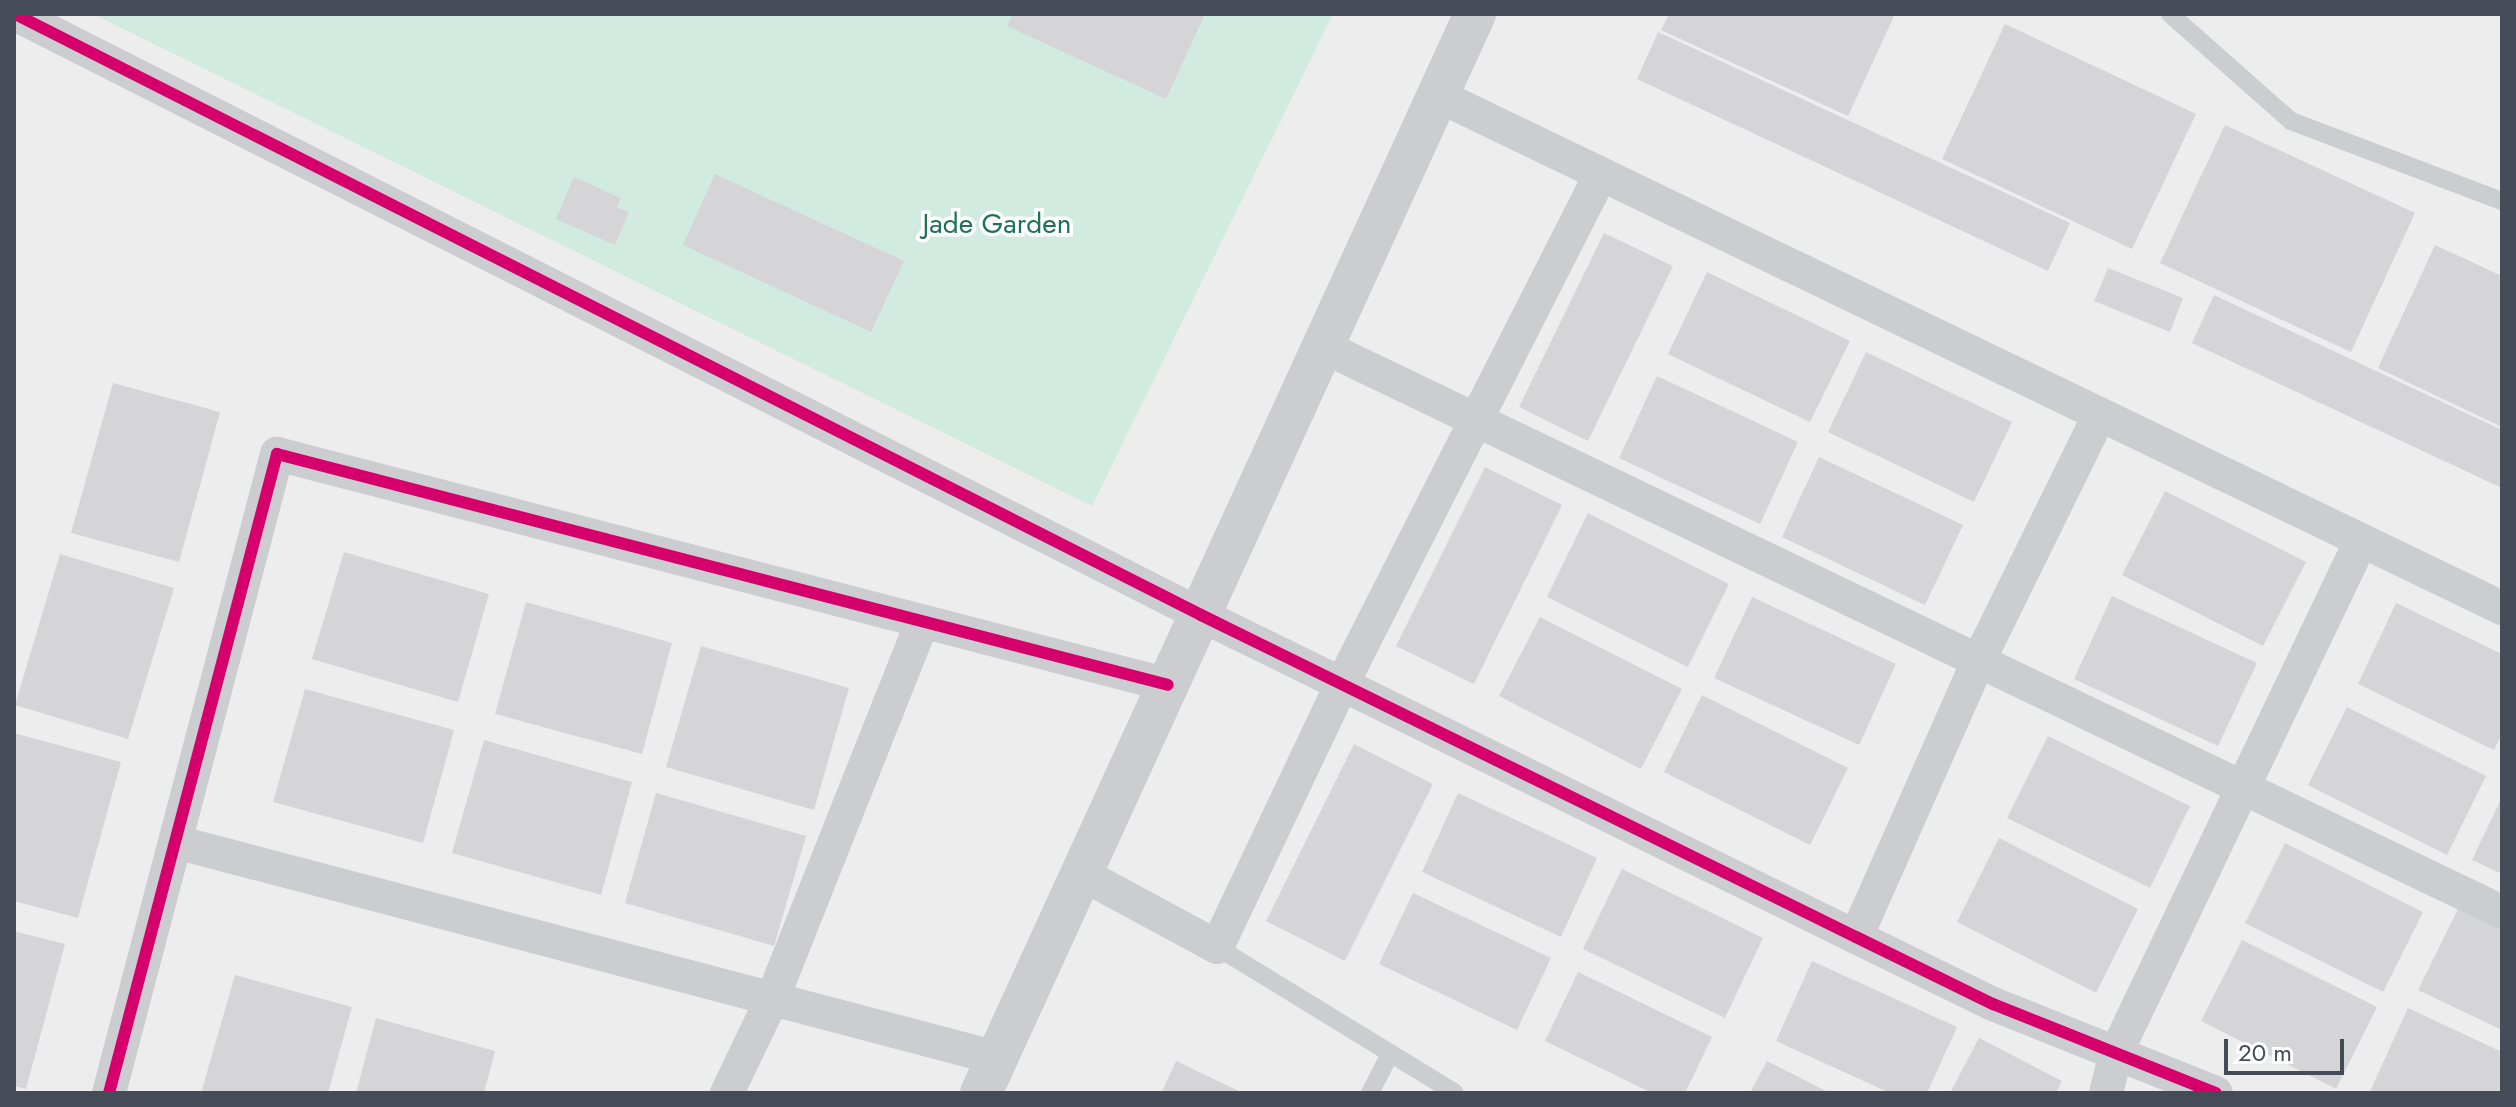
<!DOCTYPE html>
<html>
<head>
<meta charset="utf-8">
<style>
	body { margin:0 }
	#map { position:relative; width:2516px; height:1107px; overflow:hidden; background:#ededed; font-family:Jost,sans-serif }
	div>[style] { position:absolute }
	.green>* { inset:0; background:#d2ebe0 }
	.building>* { inset:0; background:#d5d5d7 }
	.service>* { height:18px; margin:-9px; padding:0 9px; transform-origin:9px; border-radius:9px; background:#cbcdd0 }
	.minor>* { height:34px; margin:-17px; padding:0 17px; transform-origin:17px; border-radius:17px; background:#cbcdd0 }
	.tertiary>* { height:42px; margin:-21px; padding:0 21px; transform-origin:21px; border-radius:21px; background:#cbcdd0 }
	.cycleway>* { height:12px; margin:-6px; padding:0 6px; transform-origin:6px; border-radius:6px; background:#d6006c }
	span { translate:-50% -50%; white-space:nowrap; text-align:center; line-height:1.15; -webkit-text-stroke:7px #fff; paint-order:stroke }
	.park-label { font-size:28px; color:#1e7257 }
	.frame { position:absolute; inset:0; border:16px solid #464c57; pointer-events:none }
	.scale { position:absolute; left:2224px; top:1039px; width:120px; height:36px; box-sizing:border-box; border:4px solid #464c57; border-top:0; padding-left:10px; font-size:24px; line-height:28px; white-space:nowrap; color:#464c57; -webkit-text-stroke:6px #fff; paint-order:stroke }
</style>
</head>
<body>
<div id="map">
	<div class="green">
		<div style="clip-path:polygon(93px 14px,1333px 14px,1092px 506px)"></div>
	</div>
	<div class="building">
		<div style="clip-path:polygon(1013px 14px,1205px 14px,1166px 99px,1007px 26px)"></div>
		<div style="clip-path:polygon(1669px 14px,1895px 14px,1848px 116px,1661px 30px)"></div>
		<div style="clip-path:polygon(2005px 24px,2196px 114px,2132px 249px,1942px 159px)"></div>
		<div style="clip-path:polygon(1658px 32px,2070px 223px,2048px 271px,1637px 79px)"></div>
		<div style="clip-path:polygon(2225px 125px,2415px 213px,2351px 352px,2160px 263px)"></div>
		<div style="clip-path:polygon(715px 174px,904px 261px,871px 332px,683px 245px)"></div>
		<div style="clip-path:polygon(574px 177px,621px 198px,617px 207px,629px 212px,615px 245px,556px 219px)"></div>
		<div style="clip-path:polygon(1604px 233px,1673px 266px,1588px 441px,1519px 407px)"></div>
		<div style="clip-path:polygon(2435px 245px,2502px 276px,2502px 427px,2378px 368px)"></div>
		<div style="clip-path:polygon(2108px 268px,2183px 298px,2170px 332px,2094px 301px)"></div>
		<div style="clip-path:polygon(1707px 272px,1850px 341px,1810px 422px,1668px 354px)"></div>
		<div style="clip-path:polygon(2214px 295px,2502px 430px,2502px 488px,2192px 343px)"></div>
		<div style="clip-path:polygon(1866px 352px,2012px 422px,1974px 502px,1828px 432px)"></div>
		<div style="clip-path:polygon(1657px 376px,1798px 442px,1760px 524px,1619px 458px)"></div>
		<div style="clip-path:polygon(113px 383px,220px 412px,179px 562px,71px 533px)"></div>
		<div style="clip-path:polygon(1819px 457px,1963px 525px,1925px 605px,1782px 537px)"></div>
		<div style="clip-path:polygon(1485px 467px,1562px 505px,1474px 684px,1396px 646px)"></div>
		<div style="clip-path:polygon(2165px 491px,2306px 562px,2263px 646px,2122px 575px)"></div>
		<div style="clip-path:polygon(1588px 513px,1729px 584px,1688px 667px,1547px 597px)"></div>
		<div style="clip-path:polygon(344px 552px,489px 594px,458px 702px,312px 659px)"></div>
		<div style="clip-path:polygon(60px 554px,174px 588px,128px 739px,15px 705px)"></div>
		<div style="clip-path:polygon(2112px 596px,2257px 663px,2218px 746px,2074px 679px)"></div>
		<div style="clip-path:polygon(1752px 597px,1896px 664px,1859px 745px,1714px 678px)"></div>
		<div style="clip-path:polygon(526px 602px,672px 643px,642px 754px,495px 714px)"></div>
		<div style="clip-path:polygon(2396px 603px,2502px 654px,2502px 734px,2494px 750px,2358px 684px)"></div>
		<div style="clip-path:polygon(1540px 617px,1682px 689px,1641px 769px,1499px 696px)"></div>
		<div style="clip-path:polygon(701px 646px,849px 688px,814px 810px,666px 767px)"></div>
		<div style="clip-path:polygon(305px 689px,454px 730px,423px 843px,273px 802px)"></div>
		<div style="clip-path:polygon(1702px 695px,1848px 768px,1810px 845px,1664px 772px)"></div>
		<div style="clip-path:polygon(2347px 707px,2486px 776px,2447px 855px,2308px 785px)"></div>
		<div style="clip-path:polygon(14px 733px,121px 762px,78px 918px,14px 901px)"></div>
		<div style="clip-path:polygon(2048px 736px,2190px 806px,2150px 888px,2007px 818px)"></div>
		<div style="clip-path:polygon(484px 740px,632px 782px,601px 895px,452px 853px)"></div>
		<div style="clip-path:polygon(1354px 744px,1433px 784px,1345px 961px,1266px 921px)"></div>
		<div style="clip-path:polygon(656px 793px,806px 836px,774px 946px,625px 903px)"></div>
		<div style="clip-path:polygon(1458px 793px,1597px 858px,1561px 937px,1422px 872px)"></div>
		<div style="clip-path:polygon(2502px 797px,2502px 874px,2472px 860px)"></div>
		<div style="clip-path:polygon(1999px 838px,2138px 909px,2096px 993px,1957px 922px)"></div>
		<div style="clip-path:polygon(2285px 843px,2423px 912px,2383px 992px,2245px 923px)"></div>
		<div style="clip-path:polygon(1622px 869px,1763px 938px,1725px 1018px,1583px 949px)"></div>
		<div style="clip-path:polygon(1413px 893px,1551px 958px,1517px 1030px,1379px 964px)"></div>
		<div style="clip-path:polygon(2458px 909px,2502px 930px,2502px 1030px,2418px 990px)"></div>
		<div style="clip-path:polygon(14px 931px,65px 944px,26px 1089px,14px 1086px)"></div>
		<div style="clip-path:polygon(2242px 940px,2377px 1007px,2336px 1089px,2201px 1021px)"></div>
		<div style="clip-path:polygon(1812px 961px,1957px 1027px,1927px 1093px,1890px 1093px,1776px 1041px)"></div>
		<div style="clip-path:polygon(1578px 972px,1712px 1037px,1685px 1093px,1652px 1093px,1545px 1041px)"></div>
		<div style="clip-path:polygon(235px 975px,352px 1007px,328px 1093px,201px 1093px)"></div>
		<div style="clip-path:polygon(2408px 1008px,2502px 1052px,2502px 1093px,2370px 1091px)"></div>
		<div style="clip-path:polygon(376px 1018px,495px 1051px,484px 1093px,356px 1093px)"></div>
		<div style="clip-path:polygon(1979px 1038px,2062px 1081px,2056px 1093px,1950px 1093px)"></div>
		<div style="clip-path:polygon(1176px 1061px,1243px 1093px,1161px 1093px)"></div>
		<div style="clip-path:polygon(1767px 1061px,1830px 1093px,1750px 1093px)"></div>
	</div>
	<div class="service">
		<div style="left:2170px;top:14px;width:162px;rotate:41.5deg"></div>
		<div style="left:2291px;top:121px;width:226px;rotate:20.8deg"></div>
		<div style="left:1217px;top:947px;width:279px;rotate:31.5deg"></div>
		<div style="left:1370px;top:1093px;width:44px;rotate:-62.9deg"></div>
	</div>
	<div class="minor">
		<div style="left:15px;top:14px;width:1330px;rotate:26.87deg"></div>
		<div style="left:1201px;top:615px;width:730px;rotate:26.18deg"></div>
		<div style="left:1856px;top:937px;width:153px;rotate:26.1deg"></div>
		<div style="left:1993px;top:1004px;width:240px;rotate:21.8deg"></div>
		<div style="left:1439px;top:96px;width:1180px;rotate:25.72deg"></div>
		<div style="left:1324px;top:347px;width:1306px;rotate:25.62deg"></div>
		<div style="left:176px;top:842px;width:849px;rotate:14.74deg"></div>
		<div style="left:1082px;top:874px;width:153px;rotate:28.4deg"></div>
		<div style="left:1217px;top:947px;width:291px;rotate:-64.6deg"></div>
		<div style="left:1342px;top:684px;width:572px;rotate:-63.08deg"></div>
		<div style="left:1856px;top:937px;width:301px;rotate:-66.1deg"></div>
		<div style="left:1978px;top:662px;width:276px;rotate:-63.8deg"></div>
		<div style="left:109px;top:1093px;width:661px;rotate:-75.27deg"></div>
		<div style="left:277px;top:454px;width:920px;rotate:14.53deg"></div>
		<div style="left:727px;top:1093px;width:106px;rotate:-64.4deg"></div>
		<div style="left:773px;top:997px;width:403px;rotate:-68.3deg"></div>
		<div style="left:2106px;top:1093px;width:41px;rotate:-76deg"></div>
		<div style="left:2116px;top:1053px;width:568px;rotate:-64.43deg"></div>
	</div>
	<div class="tertiary">
		<div style="left:981px;top:1093px;width:1187px;rotate:-65.4deg"></div>
	</div>
	<div class="cycleway">
		<div style="left:15px;top:14px;width:1330px;rotate:26.87deg"></div>
		<div style="left:1201px;top:615px;width:730px;rotate:26.18deg"></div>
		<div style="left:1856px;top:937px;width:153px;rotate:26.1deg"></div>
		<div style="left:1993px;top:1004px;width:240px;rotate:21.8deg"></div>
		<div style="left:109px;top:1093px;width:661px;rotate:-75.27deg"></div>
		<div style="left:277px;top:454px;width:920px;rotate:14.53deg"></div>
	</div>
	<div class="park-label">
		<span style="left:997px;top:224px">Jade Garden</span>
	</div>
	<div class="frame"></div>
	<div class="scale">20 m</div>
</div>
</body>
</html>
